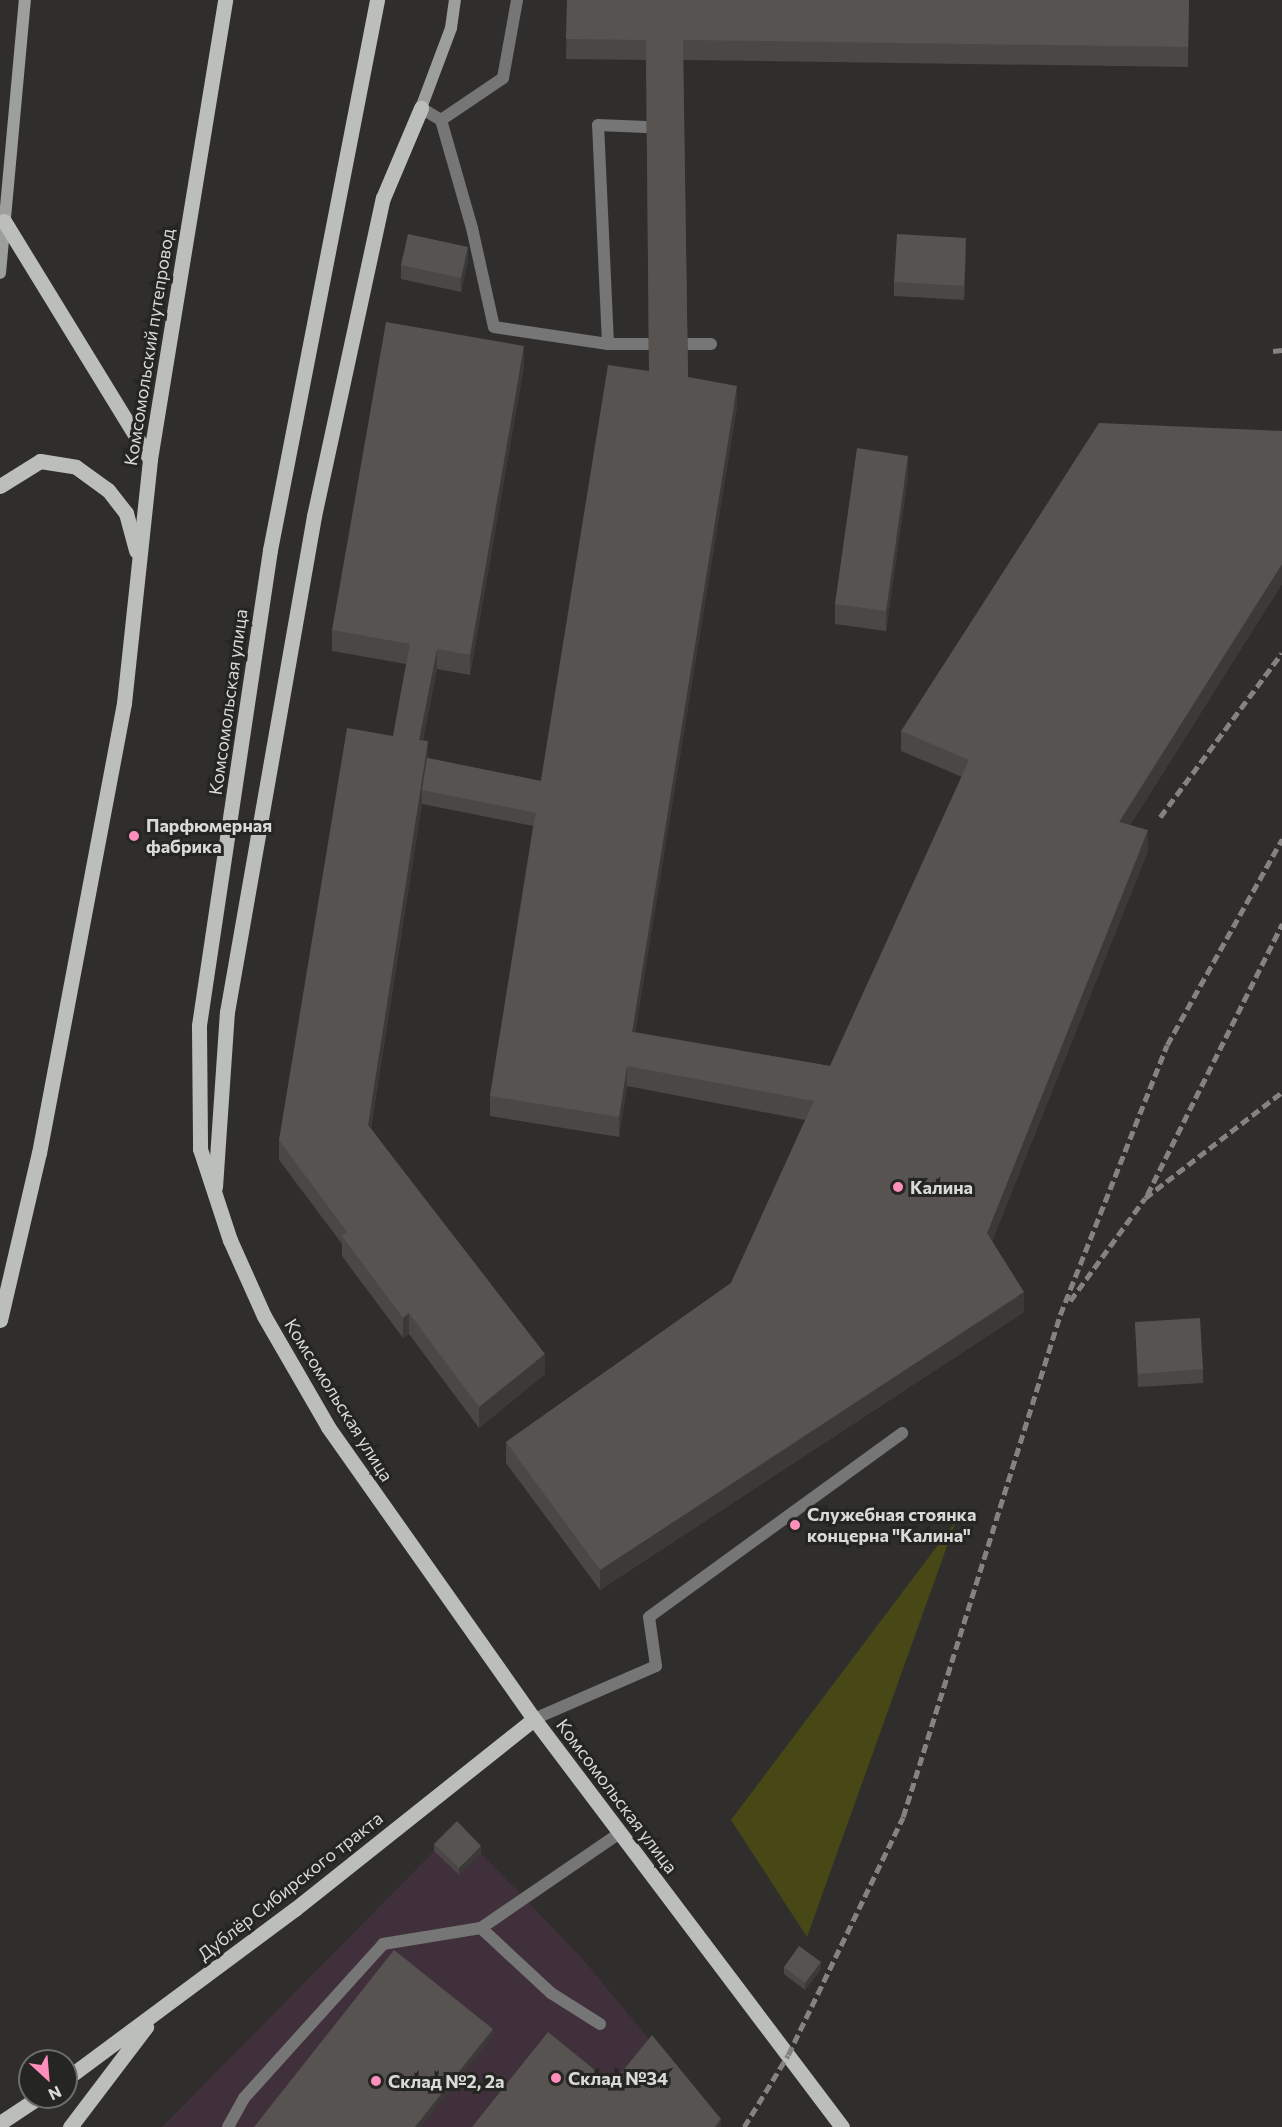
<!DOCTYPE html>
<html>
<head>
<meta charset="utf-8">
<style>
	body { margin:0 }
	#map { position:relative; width:1282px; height:2127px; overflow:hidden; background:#2f2e2c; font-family:Commissioner,sans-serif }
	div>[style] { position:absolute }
	.commercial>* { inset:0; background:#40303b }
	.green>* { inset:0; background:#474815 }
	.lane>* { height:12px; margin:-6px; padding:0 6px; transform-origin:6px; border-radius:6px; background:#757675 }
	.secondary>* { height:12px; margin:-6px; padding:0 6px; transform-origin:6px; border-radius:6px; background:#9d9f9d }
	.primary>* { height:15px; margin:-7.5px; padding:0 7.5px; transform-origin:7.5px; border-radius:7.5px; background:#bcbebc }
	.rail>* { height:4.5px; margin-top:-2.25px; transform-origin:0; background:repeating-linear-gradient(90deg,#848381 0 9px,transparent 0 13.5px) }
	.wall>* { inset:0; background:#4a4746 }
	.shaded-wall>* { inset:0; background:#3c3a39 }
	.building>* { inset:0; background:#565351 }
	.dots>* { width:16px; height:16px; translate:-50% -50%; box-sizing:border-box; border:3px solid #252522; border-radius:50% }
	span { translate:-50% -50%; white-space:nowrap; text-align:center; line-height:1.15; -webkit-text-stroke:6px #252522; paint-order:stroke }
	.street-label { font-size:18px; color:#d9d9d7 }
	.poi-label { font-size:18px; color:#d9d9d7; font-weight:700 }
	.left { translate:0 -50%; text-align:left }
	.north { position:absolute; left:18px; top:2049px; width:60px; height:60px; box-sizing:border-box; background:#252522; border:2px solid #6d6d6a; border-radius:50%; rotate:154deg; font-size:16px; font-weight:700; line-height:24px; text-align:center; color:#d9d9d7 }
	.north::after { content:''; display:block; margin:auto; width:21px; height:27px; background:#fe8ebc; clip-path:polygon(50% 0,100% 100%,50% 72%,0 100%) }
</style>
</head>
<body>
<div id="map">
	<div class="commercial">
		<div style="clip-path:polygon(457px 1828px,580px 1956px,722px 2127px,162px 2127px)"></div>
	</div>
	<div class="green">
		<div style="clip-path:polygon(956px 1521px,807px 1937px,731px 1820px)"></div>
	</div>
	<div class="lane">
		<div style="left:421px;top:108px;width:23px;rotate:31deg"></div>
		<div style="left:441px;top:120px;width:75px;rotate:-34.1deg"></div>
		<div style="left:503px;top:78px;width:79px;rotate:-79.8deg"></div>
		<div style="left:441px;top:120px;width:112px;rotate:74deg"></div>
		<div style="left:472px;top:228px;width:101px;rotate:77.5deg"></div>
		<div style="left:494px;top:327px;width:115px;rotate:8.5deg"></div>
		<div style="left:608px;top:344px;width:40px"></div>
		<div style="left:608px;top:344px;width:219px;rotate:-92.6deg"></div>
		<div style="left:598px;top:125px;width:48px;rotate:2.4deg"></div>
		<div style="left:687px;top:344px;width:24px"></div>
		<div style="left:534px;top:1719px;width:133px;rotate:-23.5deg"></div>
		<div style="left:656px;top:1666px;width:49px;rotate:-98.1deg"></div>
		<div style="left:649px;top:1617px;width:313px;rotate:-36deg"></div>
		<div style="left:481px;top:1928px;width:96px;rotate:42.9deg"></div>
		<div style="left:551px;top:1993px;width:58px;rotate:32.3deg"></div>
		<div style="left:228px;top:2127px;width:33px;rotate:-61deg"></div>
		<div style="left:244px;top:2098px;width:207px;rotate:-47.9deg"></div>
		<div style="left:383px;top:1944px;width:99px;rotate:-9.3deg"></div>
		<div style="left:481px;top:1928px;width:168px;rotate:-34.4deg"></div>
	</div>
	<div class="secondary">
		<div style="left:421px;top:108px;width:85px;rotate:-69.4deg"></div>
		<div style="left:451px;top:28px;width:28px;rotate:-82deg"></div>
		<div style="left:0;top:273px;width:274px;rotate:-84.8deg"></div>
	</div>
	<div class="primary">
		<div style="left:377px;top:0;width:560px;rotate:101.01deg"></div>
		<div style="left:270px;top:550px;width:481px;rotate:98.5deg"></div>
		<div style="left:199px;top:1026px;width:123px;rotate:89.5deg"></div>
		<div style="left:200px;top:1149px;width:96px;rotate:71.8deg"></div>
		<div style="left:230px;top:1240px;width:83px;rotate:65.9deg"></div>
		<div style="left:264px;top:1316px;width:128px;rotate:60deg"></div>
		<div style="left:328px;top:1427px;width:357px;rotate:54.8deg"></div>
		<div style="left:534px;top:1719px;width:511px;rotate:52.95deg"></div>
		<div style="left:4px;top:221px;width:279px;rotate:58.5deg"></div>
		<div style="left:0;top:486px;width:47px;rotate:-32deg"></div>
		<div style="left:40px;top:461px;width:36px;rotate:9deg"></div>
		<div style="left:76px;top:467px;width:39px;rotate:36deg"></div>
		<div style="left:108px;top:490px;width:29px;rotate:52deg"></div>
		<div style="left:126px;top:513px;width:39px;rotate:75deg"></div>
		<div style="left:215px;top:1187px;width:175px;rotate:-86.1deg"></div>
		<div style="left:227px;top:1012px;width:504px;rotate:-80.05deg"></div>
		<div style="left:314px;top:516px;width:325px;rotate:-77.8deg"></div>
		<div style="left:383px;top:198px;width:98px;rotate:-67.1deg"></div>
		<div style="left:0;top:1320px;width:171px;rotate:-76.9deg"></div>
		<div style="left:39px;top:1153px;width:458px;rotate:-79.3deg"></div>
		<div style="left:124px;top:703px;width:245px;rotate:-83.9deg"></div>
		<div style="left:150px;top:459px;width:465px;rotate:-80.7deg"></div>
		<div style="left:66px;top:2079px;width:285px;rotate:-36.6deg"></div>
		<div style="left:295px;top:1909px;width:305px;rotate:-38.5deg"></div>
		<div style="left:0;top:2123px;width:47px;rotate:-33.7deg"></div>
		<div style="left:70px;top:2127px;width:126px;rotate:-52.8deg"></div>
	</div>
	<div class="rail">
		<div style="left:1273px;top:351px;width:9px;rotate:-6deg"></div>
		<div style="left:1160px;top:817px;width:204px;rotate:-53.4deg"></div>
		<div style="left:1147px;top:1195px;width:303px;rotate:-63.5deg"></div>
		<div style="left:1070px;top:1301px;width:127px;rotate:-53.9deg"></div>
		<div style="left:1145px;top:1198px;width:173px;rotate:-37.7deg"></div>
		<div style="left:744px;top:2127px;width:84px;rotate:-58.6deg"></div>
		<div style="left:788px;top:2055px;width:264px;rotate:-64.2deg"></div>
		<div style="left:903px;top:1817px;width:526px;rotate:-72.63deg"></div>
		<div style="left:1060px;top:1315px;width:290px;rotate:-68.4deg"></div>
		<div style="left:1167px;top:1045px;width:236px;rotate:-60.8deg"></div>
	</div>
	<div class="wall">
		<div style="clip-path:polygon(567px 0,1189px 0,1188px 67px,683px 60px,688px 377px,737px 406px,635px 1032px,830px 1066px,962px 777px,901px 751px,901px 731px,1282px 431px,1282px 584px,1130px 825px,1148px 851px,992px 1241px,1024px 1312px,600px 1590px,506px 1463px,506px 1442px,731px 1283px,805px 1120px,627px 1086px,619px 1137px,490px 1116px,490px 1096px,533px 826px,422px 804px,422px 803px,371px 1128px,545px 1374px,479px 1428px,409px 1334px,403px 1338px,342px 1256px,342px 1244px,279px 1160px,279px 1140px,393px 736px,406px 664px,332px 651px,332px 630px,524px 366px,470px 675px,437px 669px,423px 740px,428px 758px,541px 781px,649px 371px,646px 60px,566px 59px)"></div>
		<div style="clip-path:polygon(966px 251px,964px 300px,894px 296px,894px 282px)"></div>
		<div style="clip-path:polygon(468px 261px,461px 292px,401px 279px,401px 265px)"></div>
		<div style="clip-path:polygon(908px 476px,886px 631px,835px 624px,835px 604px)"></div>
		<div style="clip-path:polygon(1135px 1322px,1203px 1369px,1203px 1383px,1138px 1387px)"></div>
		<div style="clip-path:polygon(434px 1844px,481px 1853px,459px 1875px,434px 1851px)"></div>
		<div style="clip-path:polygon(784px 1967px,821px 1969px,805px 1990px,784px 1974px)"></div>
	</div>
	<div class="shaded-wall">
		<div style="clip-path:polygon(966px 238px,966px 251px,964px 300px,964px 286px)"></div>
		<div style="clip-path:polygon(468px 247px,468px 261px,461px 292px,461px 278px)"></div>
		<div style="clip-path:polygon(524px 346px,524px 366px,470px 675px,470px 655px)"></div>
		<div style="clip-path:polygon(737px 386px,737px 406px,632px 1052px,632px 1032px)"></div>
		<div style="clip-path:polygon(908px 456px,908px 476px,886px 631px,886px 611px)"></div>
		<div style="clip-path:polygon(1282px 564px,1282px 584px,1119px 843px,1119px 822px)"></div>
		<div style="clip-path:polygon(437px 649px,437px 669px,419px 760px,419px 740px)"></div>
		<div style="clip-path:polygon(428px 741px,428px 761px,422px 790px,422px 803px,368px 1145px,368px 1125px)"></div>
		<div style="clip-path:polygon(1148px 830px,1148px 851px,987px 1253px,987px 1233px)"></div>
		<div style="clip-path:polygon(627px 1066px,627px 1086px,619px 1137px,619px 1117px)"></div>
		<div style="clip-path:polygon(1024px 1292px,1024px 1312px,600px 1590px,600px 1570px)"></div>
		<div style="clip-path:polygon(409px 1313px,409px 1334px,403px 1338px,403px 1318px)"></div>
		<div style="clip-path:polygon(545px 1354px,545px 1374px,479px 1428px,479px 1407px)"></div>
		<div style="clip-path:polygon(481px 1846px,481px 1853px,459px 1875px,459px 1868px)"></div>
		<div style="clip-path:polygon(821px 1962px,821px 1969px,805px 1990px,805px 1983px)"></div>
		<div style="clip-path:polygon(493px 2029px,493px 2036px,421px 2127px,415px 2127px)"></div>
		<div style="clip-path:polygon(721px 2119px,721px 2126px,715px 2127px)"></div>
	</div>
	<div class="building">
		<div style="clip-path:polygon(567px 0,1189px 0,1188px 47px,683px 40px,688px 377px,737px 386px,632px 1032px,830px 1066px,969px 760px,901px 731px,1099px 423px,1282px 431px,1282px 564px,1119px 822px,1148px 830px,987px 1233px,1024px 1292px,600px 1570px,506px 1442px,731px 1283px,814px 1101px,627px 1066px,619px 1117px,490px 1096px,608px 365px,649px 371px,646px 40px,566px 39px)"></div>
		<div style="clip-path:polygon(408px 234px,468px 247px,461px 278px,401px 265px)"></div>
		<div style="clip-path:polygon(897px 234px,966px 238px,964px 286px,894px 282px)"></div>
		<div style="clip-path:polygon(386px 322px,524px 346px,470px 655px,437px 649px,419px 740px,428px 741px,368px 1125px,545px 1354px,479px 1407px,409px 1313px,403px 1318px,342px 1236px,347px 1232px,279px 1140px,347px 728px,393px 736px,410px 644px,332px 630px)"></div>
		<div style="clip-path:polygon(857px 448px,908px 456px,886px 611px,835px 604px)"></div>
		<div style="clip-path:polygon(427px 758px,541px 781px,536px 813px,422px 790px)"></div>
		<div style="clip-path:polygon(1200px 1318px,1203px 1369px,1138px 1374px,1135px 1322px)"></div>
		<div style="clip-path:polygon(457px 1821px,481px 1846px,459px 1868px,434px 1844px)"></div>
		<div style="clip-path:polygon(799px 1946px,821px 1962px,805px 1983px,784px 1967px)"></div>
		<div style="clip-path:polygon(394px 1950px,493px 2029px,415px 2127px,254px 2127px)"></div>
		<div style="clip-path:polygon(548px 2032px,612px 2084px,652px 2035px,721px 2119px,715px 2127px,472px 2127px)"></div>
	</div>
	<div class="dots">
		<div style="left:134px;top:836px;background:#fe8ebc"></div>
		<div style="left:898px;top:1187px;background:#fe8ebc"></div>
		<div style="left:795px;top:1525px;background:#fe8ebc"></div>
		<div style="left:556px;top:2078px;background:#fe8ebc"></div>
		<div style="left:376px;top:2081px;background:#fe8ebc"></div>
	</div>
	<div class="street-label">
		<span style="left:149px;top:347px;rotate:-81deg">Комсомольский путепровод</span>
		<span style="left:228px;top:702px;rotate:-82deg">Комсомольская улица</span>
		<span style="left:339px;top:1400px;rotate:58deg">Комсомольская улица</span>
		<span style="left:617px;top:1796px;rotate:53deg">Комсомольская улица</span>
		<span style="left:290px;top:1886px;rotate:-38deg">Дублёр Сибирского тракта</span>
	</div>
	<div class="poi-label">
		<span class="left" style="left:146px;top:836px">Парфюмерная<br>фабрика</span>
		<span class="left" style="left:910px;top:1187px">Калина</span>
		<span class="left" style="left:807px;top:1525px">Служебная стоянка<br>концерна "Калина"</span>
		<span class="left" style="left:568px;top:2078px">Склад №34</span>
		<span class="left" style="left:388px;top:2081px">Склад №2, 2а</span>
	</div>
	<div class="north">N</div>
</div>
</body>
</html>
